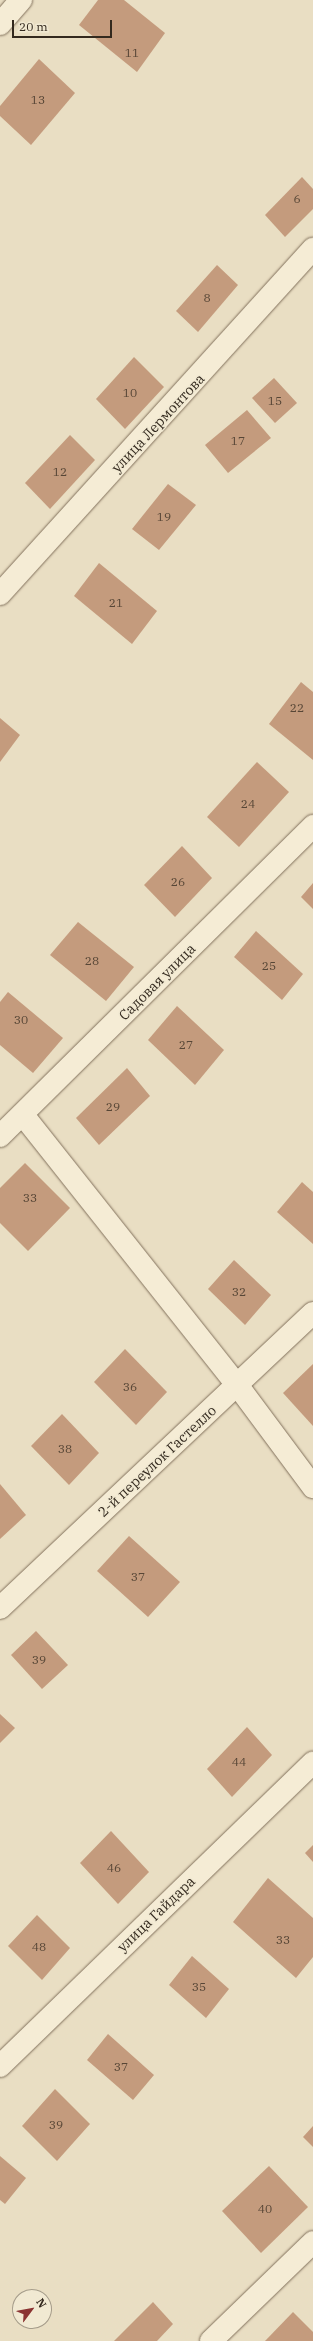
<!DOCTYPE html>
<html>
<head>
<meta charset="utf-8">
<style>
	body { margin:0 }
	#map { position:relative; width:313px; height:2341px; overflow:hidden; background:#e9dec3; font-family:"IBM Plex Serif",serif }
	div>[style] { position:absolute }
	.building>* { inset:0; background:#c49b7d }
	.roads { filter:drop-shadow(0 0 1px #82715c) drop-shadow(0 0 1px #82715c) }
	.minor>* { height:22px; margin:-11px; padding:0 11px; transform-origin:11px; border-radius:11px; background:#f5ecd5 }
	span { translate:-50% -50%; white-space:nowrap; text-align:center; line-height:1.15; -webkit-text-stroke:3px #f1e9d2; paint-order:stroke }
	.number-label { font-size:12px; color:#574636 }
	.number-label span { -webkit-text-stroke-width:0 }
	.street-label { font-size:14px; color:#33291e }
	.north { position:absolute; left:12px; top:2289px; width:40px; height:40px; box-sizing:border-box; background:#f1e9d2; border:1px solid #a59c8a; border-radius:50%; rotate:58deg; font-size:11px; font-weight:700; line-height:16px; text-align:center; color:#33291e }
	.north::after { content:''; display:block; margin:auto; width:14px; height:18px; background:#8a3332; clip-path:polygon(50% 0,100% 100%,50% 72%,0 100%) }
	.scale { position:absolute; left:12px; top:20px; width:100px; height:18px; box-sizing:border-box; border:2px solid #33291e; border-top:0; padding-left:5px; font-size:12px; line-height:14px; white-space:nowrap; color:#33291e; -webkit-text-stroke:3px #f1e9d2; paint-order:stroke }
</style>
</head>
<body>
<div id="map">
	<div class="building">
		<div style="clip-path:polygon(98px 0,124px 0,165px 33px,137px 72px,79px 25px)"></div>
		<div style="clip-path:polygon(39px 59px,75px 93px,31px 145px,0 116px,0 106px)"></div>
		<div style="clip-path:polygon(302px 177px,313px 189px,313px 209px,285px 237px,265px 215px)"></div>
		<div style="clip-path:polygon(217px 265px,238px 285px,198px 332px,176px 311px)"></div>
		<div style="clip-path:polygon(134px 357px,164px 387px,125px 429px,96px 399px)"></div>
		<div style="clip-path:polygon(274px 378px,297px 403px,275px 423px,252px 398px)"></div>
		<div style="clip-path:polygon(247px 410px,271px 438px,228px 473px,205px 445px)"></div>
		<div style="clip-path:polygon(70px 435px,95px 460px,50px 509px,25px 483px)"></div>
		<div style="clip-path:polygon(168px 484px,196px 505px,159px 550px,132px 529px)"></div>
		<div style="clip-path:polygon(99px 563px,157px 611px,132px 644px,74px 596px)"></div>
		<div style="clip-path:polygon(301px 682px,313px 692px,313px 760px,269px 724px)"></div>
		<div style="clip-path:polygon(0 718px,20px 735px,0 762px)"></div>
		<div style="clip-path:polygon(257px 762px,289px 792px,239px 847px,207px 817px)"></div>
		<div style="clip-path:polygon(182px 846px,212px 878px,175px 917px,144px 885px)"></div>
		<div style="clip-path:polygon(313px 883px,313px 909px,301px 897px)"></div>
		<div style="clip-path:polygon(78px 922px,134px 967px,106px 1001px,50px 955px)"></div>
		<div style="clip-path:polygon(256px 931px,303px 974px,282px 1000px,234px 957px)"></div>
		<div style="clip-path:polygon(8px 992px,63px 1038px,33px 1073px,0 1045px,0 1002px)"></div>
		<div style="clip-path:polygon(177px 1006px,224px 1050px,195px 1085px,148px 1040px)"></div>
		<div style="clip-path:polygon(127px 1068px,150px 1096px,99px 1145px,76px 1118px)"></div>
		<div style="clip-path:polygon(25px 1163px,70px 1208px,28px 1251px,0 1223px,0 1188px)"></div>
		<div style="clip-path:polygon(302px 1182px,313px 1192px,313px 1244px,277px 1212px)"></div>
		<div style="clip-path:polygon(234px 1260px,271px 1295px,245px 1325px,208px 1289px)"></div>
		<div style="clip-path:polygon(125px 1349px,167px 1392px,136px 1425px,94px 1382px)"></div>
		<div style="clip-path:polygon(313px 1364px,313px 1426px,283px 1393px)"></div>
		<div style="clip-path:polygon(62px 1414px,99px 1453px,69px 1485px,31px 1446px)"></div>
		<div style="clip-path:polygon(0 1484px,26px 1515px,0 1539px)"></div>
		<div style="clip-path:polygon(129px 1536px,180px 1582px,148px 1617px,97px 1571px)"></div>
		<div style="clip-path:polygon(36px 1631px,68px 1665px,42px 1689px,11px 1655px)"></div>
		<div style="clip-path:polygon(0 1714px,15px 1728px,0 1743px)"></div>
		<div style="clip-path:polygon(247px 1727px,272px 1755px,232px 1797px,207px 1769px)"></div>
		<div style="clip-path:polygon(111px 1831px,149px 1872px,118px 1904px,80px 1863px)"></div>
		<div style="clip-path:polygon(313px 1845px,313px 1862px,305px 1853px)"></div>
		<div style="clip-path:polygon(268px 1878px,313px 1918px,313px 1957px,296px 1978px,233px 1922px)"></div>
		<div style="clip-path:polygon(37px 1915px,70px 1948px,42px 1980px,8px 1946px)"></div>
		<div style="clip-path:polygon(192px 1956px,229px 1989px,206px 2018px,169px 1985px)"></div>
		<div style="clip-path:polygon(108px 2034px,154px 2075px,133px 2100px,87px 2060px)"></div>
		<div style="clip-path:polygon(55px 2089px,90px 2124px,57px 2161px,22px 2126px)"></div>
		<div style="clip-path:polygon(313px 2126px,313px 2147px,303px 2137px)"></div>
		<div style="clip-path:polygon(0 2156px,26px 2178px,5px 2204px,0 2200px)"></div>
		<div style="clip-path:polygon(269px 2166px,308px 2207px,261px 2253px,222px 2211px)"></div>
		<div style="clip-path:polygon(153px 2302px,173px 2324px,157px 2341px,114px 2341px)"></div>
		<div style="clip-path:polygon(293px 2312px,313px 2332px,313px 2341px,265px 2341px)"></div>
	</div>
	<div class="roads">
		<div class="minor">
			<div style="left:0;top:24px;width:32px;rotate:-49deg"></div>
			<div style="left:0;top:594px;width:466px;rotate:-47.8deg"></div>
			<div style="left:23px;top:1115px;width:346px;rotate:51.6deg"></div>
			<div style="left:238px;top:1386px;width:126px;rotate:53.4deg"></div>
			<div style="left:0;top:1136px;width:441px;rotate:-44.7deg"></div>
			<div style="left:0;top:1608px;width:430px;rotate:-43.3deg"></div>
			<div style="left:0;top:2066px;width:436px;rotate:-44.1deg"></div>
			<div style="left:211px;top:2341px;width:142px;rotate:-44.1deg"></div>
		</div>
	</div>
	<div class="number-label">
		<span style="left:132px;top:53px">11</span>
		<span style="left:38px;top:100px">13</span>
		<span style="left:297px;top:199px">6</span>
		<span style="left:207px;top:298px">8</span>
		<span style="left:130px;top:393px">10</span>
		<span style="left:275px;top:401px">15</span>
		<span style="left:238px;top:441px">17</span>
		<span style="left:60px;top:472px">12</span>
		<span style="left:164px;top:517px">19</span>
		<span style="left:116px;top:603px">21</span>
		<span style="left:297px;top:708px">22</span>
		<span style="left:248px;top:804px">24</span>
		<span style="left:178px;top:882px">26</span>
		<span style="left:92px;top:961px">28</span>
		<span style="left:269px;top:966px">25</span>
		<span style="left:21px;top:1020px">30</span>
		<span style="left:186px;top:1045px">27</span>
		<span style="left:113px;top:1107px">29</span>
		<span style="left:30px;top:1198px">33</span>
		<span style="left:239px;top:1292px">32</span>
		<span style="left:130px;top:1387px">36</span>
		<span style="left:65px;top:1449px">38</span>
		<span style="left:138px;top:1577px">37</span>
		<span style="left:39px;top:1660px">39</span>
		<span style="left:239px;top:1762px">44</span>
		<span style="left:114px;top:1868px">46</span>
		<span style="left:283px;top:1940px">33</span>
		<span style="left:39px;top:1947px">48</span>
		<span style="left:199px;top:1987px">35</span>
		<span style="left:121px;top:2067px">37</span>
		<span style="left:56px;top:2125px">39</span>
		<span style="left:265px;top:2209px">40</span>
	</div>
	<div class="street-label">
		<span style="left:158px;top:423px;rotate:-47deg">улица Лермонтова</span>
		<span style="left:157px;top:982px;rotate:-45deg">Садовая улица</span>
		<span style="left:157px;top:1461px;rotate:-43deg">2-й переулок Гастелло</span>
		<span style="left:156px;top:1914px;rotate:-44deg">улица Гайдара</span>
	</div>
	<div class="north">N</div>
	<div class="scale">20 m</div>
</div>
</body>
</html>
